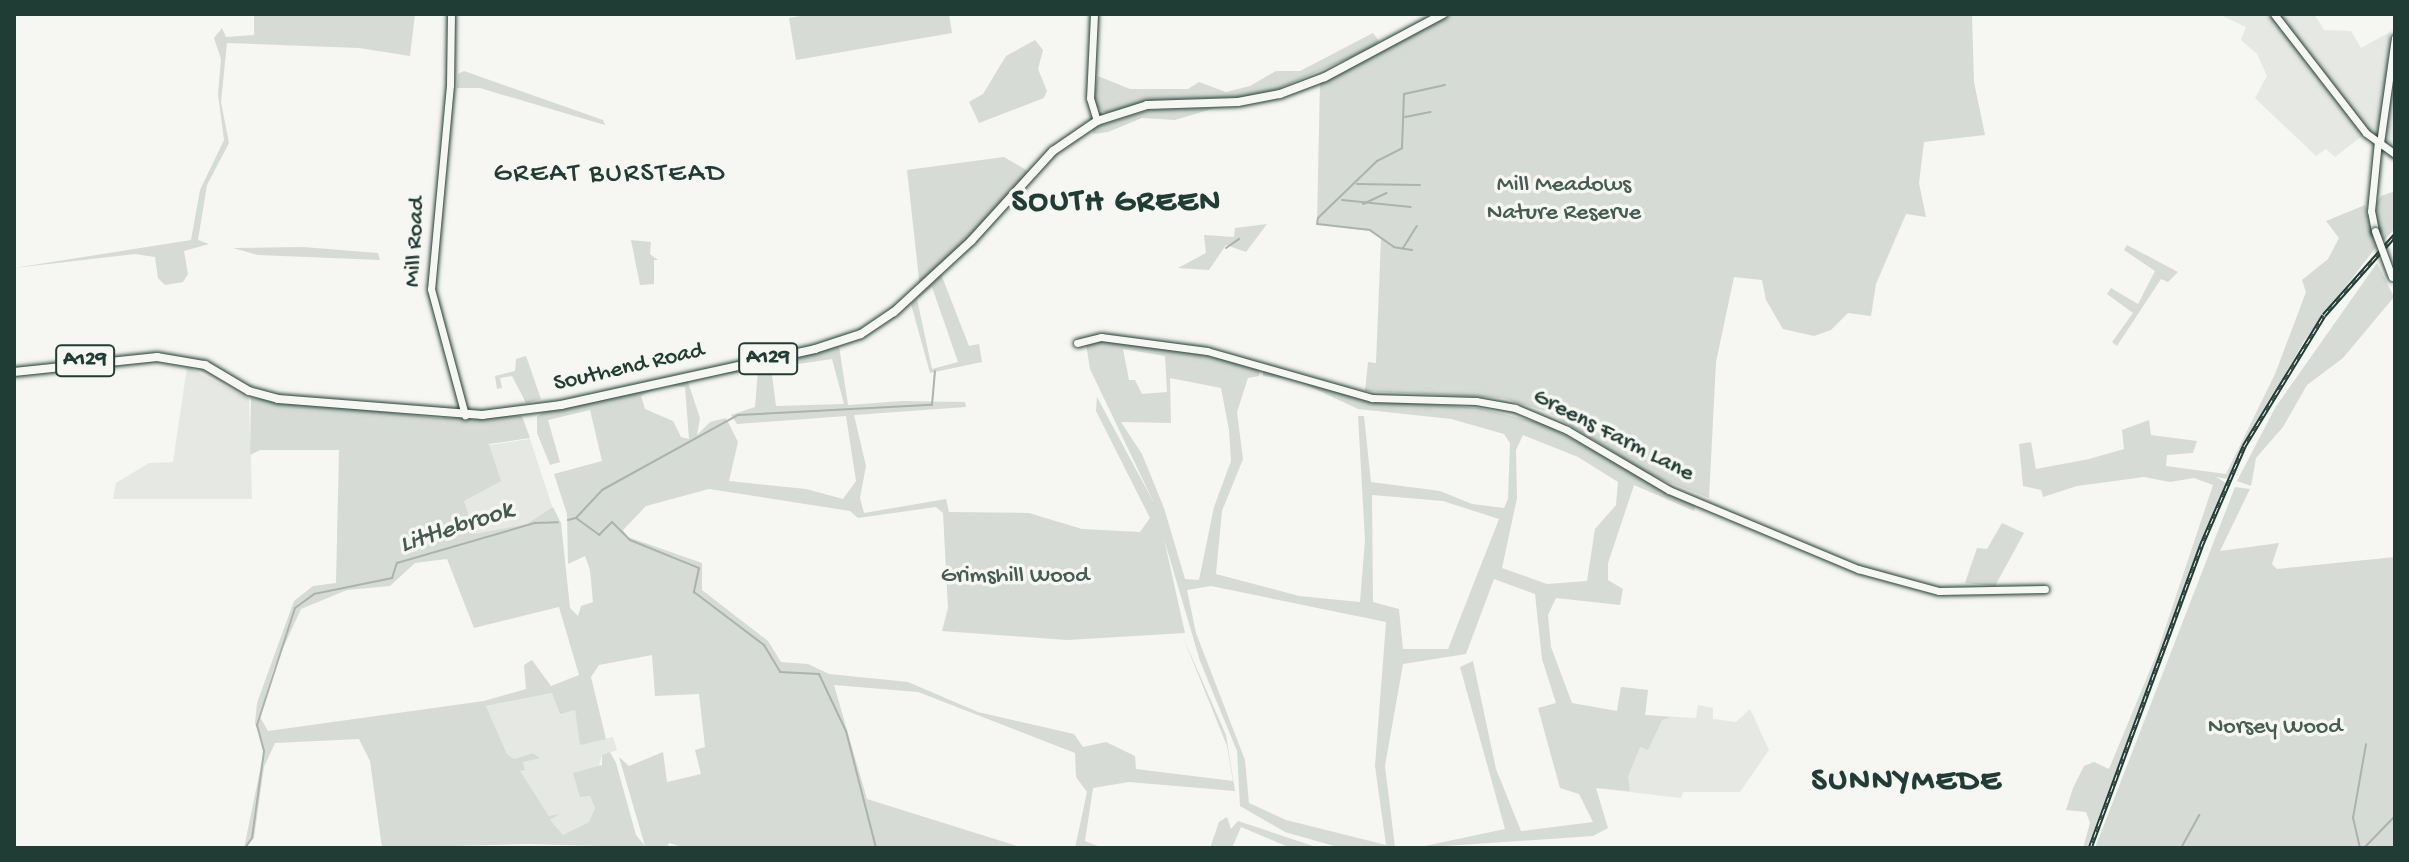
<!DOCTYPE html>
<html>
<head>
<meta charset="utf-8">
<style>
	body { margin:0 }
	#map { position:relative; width:2409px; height:862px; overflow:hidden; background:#f6f6f2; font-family:"Gochi Hand",sans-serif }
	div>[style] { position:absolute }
	.built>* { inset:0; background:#e6e8e4 }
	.green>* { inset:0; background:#d6dbd6 }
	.stream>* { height:2px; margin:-1px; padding:0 1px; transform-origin:1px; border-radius:1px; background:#aab3ae }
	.roads { filter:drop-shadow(0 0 2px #1f3d34) drop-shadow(0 0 2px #1f3d34) }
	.secondary>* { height:7px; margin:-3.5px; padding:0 3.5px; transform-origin:3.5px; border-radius:3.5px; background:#f6f6f2 }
	.primary>* { height:8px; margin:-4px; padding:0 4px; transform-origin:4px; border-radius:4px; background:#f6f6f2 }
	.rail>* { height:5px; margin-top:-2.5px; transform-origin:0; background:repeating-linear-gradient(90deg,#f6f6f2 0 6px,#1f3d34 0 12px); box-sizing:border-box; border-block:2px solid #1f3d34 }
	.bridges { filter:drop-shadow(0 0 2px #1f3d34) drop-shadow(0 0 2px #1f3d34) }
	.secondary-bridge>* { height:7px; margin:-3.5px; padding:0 3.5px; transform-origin:3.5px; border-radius:3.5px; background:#f6f6f2 }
	span { translate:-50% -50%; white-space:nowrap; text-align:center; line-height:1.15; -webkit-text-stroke:7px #f6f6f2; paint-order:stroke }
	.shield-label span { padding:2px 6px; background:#f6f6f2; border:2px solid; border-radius:6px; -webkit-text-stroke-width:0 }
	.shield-label { font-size:22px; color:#1f3d34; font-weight:700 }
	.park-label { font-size:24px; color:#445d54 }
	.street-label { font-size:24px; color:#1f3d34 }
	.water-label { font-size:26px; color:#425a52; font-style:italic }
	.quarter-label { font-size:28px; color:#1f3d34; letter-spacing:2px }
	.district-label { font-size:32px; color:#1f3d34; font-weight:700; letter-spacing:2px }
	.frame { position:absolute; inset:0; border:16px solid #1f3d34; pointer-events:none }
</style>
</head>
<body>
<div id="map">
	<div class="built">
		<div style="clip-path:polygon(2218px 14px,2314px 14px,2324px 30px,2351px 31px,2361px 48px,2390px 32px,2387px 67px,2395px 71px,2395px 150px,2362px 136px,2335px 157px,2326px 149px,2316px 156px,2255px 98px,2267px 76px,2257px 54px,2241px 40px,2246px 27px)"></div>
		<div style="clip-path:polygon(187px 367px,249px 399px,252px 499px,113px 499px,116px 483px,149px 463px,173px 462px)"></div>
		<div style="clip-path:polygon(530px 439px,556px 518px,470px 537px,455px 450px)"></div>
		<div style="clip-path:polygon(1621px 687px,1648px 690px,1645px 715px,1696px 718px,1698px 705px,1713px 708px,1713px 719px,1736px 722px,1750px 709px,1769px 750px,1740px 792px,1683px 792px,1681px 798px,1561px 784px,1571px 708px,1617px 711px)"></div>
		<div style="clip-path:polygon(553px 693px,575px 710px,581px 744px,613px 737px,617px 750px,602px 755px,590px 796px,595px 808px,589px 822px,563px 836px,550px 820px,557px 816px,549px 816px,519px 771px,523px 762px,539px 757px,533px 753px,514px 759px,507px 754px,486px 706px)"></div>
	</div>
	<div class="green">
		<div style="clip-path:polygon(254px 14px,415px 14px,410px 56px,359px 48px,227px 43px,221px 102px,229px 143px,207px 185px,198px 240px,209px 244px,184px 251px,188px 274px,183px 282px,165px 285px,158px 278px,155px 257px,135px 254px,14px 268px,191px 240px,200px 190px,224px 140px,218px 94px,221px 59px,214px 38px,222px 28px,226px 37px,254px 35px)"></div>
		<div style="clip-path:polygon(811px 14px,949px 14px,952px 33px,796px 60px,789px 18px)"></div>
		<div style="clip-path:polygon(1452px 14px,1972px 14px,1974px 82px,1985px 135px,1924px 142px,1919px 183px,1926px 217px,1906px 214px,1876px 284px,1871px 316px,1848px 313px,1831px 330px,1814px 336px,1783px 329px,1766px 300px,1762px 280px,1734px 277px,1716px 362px,1709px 498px,1651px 475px,1548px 412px,1503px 398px,1365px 391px,1368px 362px,1376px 363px,1381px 239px,1370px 230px,1317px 224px,1320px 83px)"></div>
		<div style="clip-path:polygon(1373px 33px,1379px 41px,1374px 47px,1275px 90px,1244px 97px,1155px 100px,1106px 113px,1096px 107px,1093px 98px,1098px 76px,1130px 89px,1188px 89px,1199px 82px,1226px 92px,1250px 86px,1276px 71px,1300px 71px)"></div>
		<div style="clip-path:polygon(1035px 40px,1043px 50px,1038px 69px,1047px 91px,1044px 98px,979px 123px,969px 102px,983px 94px,1006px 56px)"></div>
		<div style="clip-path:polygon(464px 71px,603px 120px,605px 125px,480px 88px,457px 88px,458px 74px)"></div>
		<div style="clip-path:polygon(1215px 108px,1175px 120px,1142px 118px,1108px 132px,1094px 134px,1091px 128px,1150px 110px)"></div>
		<div style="clip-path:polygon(1004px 157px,1033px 174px,920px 288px,907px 170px)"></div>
		<div style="clip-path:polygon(2395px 191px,2395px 229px,2382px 242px,2372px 210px,2381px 196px)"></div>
		<div style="clip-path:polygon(2365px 205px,2376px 247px,2304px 341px,2227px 479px,2216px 477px,2226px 483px,2087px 848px,2083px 848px,2090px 823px,2086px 812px,2066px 810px,2073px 788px,2084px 766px,2094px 762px,2109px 769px,2157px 653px,2213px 485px,2194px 478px,2170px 482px,2144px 477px,2077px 486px,2043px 497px,2041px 490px,2023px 486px,2019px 444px,2031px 442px,2036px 469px,2089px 459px,2124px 449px,2122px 430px,2149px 420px,2151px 435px,2197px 441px,2193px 453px,2167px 455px,2166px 466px,2226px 474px,2275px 374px,2306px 292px,2302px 280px,2328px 259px,2339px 238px,2326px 221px)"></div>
		<div style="clip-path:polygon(1267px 224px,1246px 252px,1226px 245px,1209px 270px,1178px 268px,1206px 253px,1204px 235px,1234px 237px,1235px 228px)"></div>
		<div style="clip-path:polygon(631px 240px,651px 242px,650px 254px,658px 260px,654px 260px,654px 284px,640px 285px)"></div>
		<div style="clip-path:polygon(2127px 245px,2178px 272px,2168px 282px,2161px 279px,2117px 346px,2112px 342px,2133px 313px,2107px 294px,2111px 288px,2138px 304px,2155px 271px,2124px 250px)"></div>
		<div style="clip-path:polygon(303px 247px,378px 253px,380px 260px,258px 255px,233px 248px)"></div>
		<div style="clip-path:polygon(2377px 263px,2394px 297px,2343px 358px,2307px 385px,2283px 427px,2256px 458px,2251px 486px,2237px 481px,2275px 408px)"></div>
		<div style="clip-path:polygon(evenodd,941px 274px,969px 346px,979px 344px,982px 362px,930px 373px,911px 304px,941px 274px,932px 287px,958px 362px,932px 369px,917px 299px,932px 287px)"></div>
		<div style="clip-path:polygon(evenodd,1103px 339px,1260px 365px,1259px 376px,1248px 378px,1237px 412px,1243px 459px,1222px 511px,1216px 574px,1299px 596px,1360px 602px,1365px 540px,1358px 416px,1364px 416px,1371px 482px,1440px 491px,1472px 504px,1504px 508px,1508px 499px,1510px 443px,1504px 434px,1451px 419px,1358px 409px,1296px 380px,1263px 376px,1263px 366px,1363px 400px,1479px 408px,1544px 424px,1695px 505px,1694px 511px,1634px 485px,1608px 563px,1608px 580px,1623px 589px,1620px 605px,1556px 598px,1548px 615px,1551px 647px,1572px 703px,1617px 711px,1621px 687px,1648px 690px,1645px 715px,1671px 717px,1662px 720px,1648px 750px,1640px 747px,1628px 777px,1630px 791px,1596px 788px,1608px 828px,1593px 836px,1415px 848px,1505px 829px,1460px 667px,1473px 661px,1496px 769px,1521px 831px,1593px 822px,1579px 794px,1560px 788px,1538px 708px,1556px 703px,1542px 659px,1535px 594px,1494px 579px,1466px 654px,1403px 664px,1385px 766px,1395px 847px,1404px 848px,1341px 848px,1285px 832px,1240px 806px,1237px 751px,1200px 661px,1164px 539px,1185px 633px,1067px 640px,942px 631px,948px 608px,943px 513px,936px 507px,858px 518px,850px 511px,709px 489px,646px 506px,623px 530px,628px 537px,702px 563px,702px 590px,768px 641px,781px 662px,808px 664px,829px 674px,908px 682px,978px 712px,1074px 734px,1083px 747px,1106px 742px,1135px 756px,1136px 769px,1233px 781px,1227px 746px,1183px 637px,1226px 735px,1235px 791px,1129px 782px,1093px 788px,1085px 841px,1103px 848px,1075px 848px,1087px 792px,1076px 777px,1075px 753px,918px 692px,834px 685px,867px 799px,1024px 848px,685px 848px,669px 843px,667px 848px,529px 844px,382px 848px,370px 761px,359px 739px,275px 743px,264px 767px,254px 838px,244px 848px,264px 751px,255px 723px,257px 703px,294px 601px,313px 586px,336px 583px,339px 450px,260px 450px,250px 455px,251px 398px,439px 418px,522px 416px,530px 438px,489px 444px,501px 481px,464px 501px,475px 534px,527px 524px,553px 507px,561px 523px,570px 608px,578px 616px,581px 606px,593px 602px,590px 570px,585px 556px,568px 564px,567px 514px,554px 474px,602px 461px,590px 410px,548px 420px,560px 462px,550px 465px,537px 433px,537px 417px,542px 413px,660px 386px,641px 396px,645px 409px,673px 421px,681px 437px,689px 439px,685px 387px,665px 385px,687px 379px,700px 418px,697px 435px,710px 422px,726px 418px,738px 442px,729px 481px,806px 489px,843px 499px,856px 481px,846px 416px,737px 424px,731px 415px,755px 407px,758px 370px,710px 376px,839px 346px,848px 405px,902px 401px,965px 402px,966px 407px,854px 415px,866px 466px,860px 498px,864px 513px,946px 499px,949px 512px,1029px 513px,1082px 529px,1140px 532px,1150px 518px,1096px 411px,1097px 397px,1154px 503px,1090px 369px,1086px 344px,1103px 339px,1123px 349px,1165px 356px,1167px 392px,1142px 394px,1135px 380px,1129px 380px,1123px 349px,1103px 339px,832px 359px,844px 404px,776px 406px,771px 368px,832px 359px,1103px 339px,1170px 378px,1221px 388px,1229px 430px,1231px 461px,1214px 507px,1199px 580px,1185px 579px,1164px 508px,1142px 454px,1121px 422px,1171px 423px,1170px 378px,1103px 339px,1523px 435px,1578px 457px,1618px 482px,1616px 505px,1595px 529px,1587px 581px,1547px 584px,1502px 568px,1517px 498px,1516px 450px,1523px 435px,1103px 339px,1372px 495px,1443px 501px,1499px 519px,1448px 649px,1403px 649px,1399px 609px,1373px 602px,1372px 495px,1103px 339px,447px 559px,474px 628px,559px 607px,579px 675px,551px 686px,532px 660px,524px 665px,526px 689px,484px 701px,268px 731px,260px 717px,274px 668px,301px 609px,347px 590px,390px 586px,415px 563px,447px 559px,1103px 339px,1211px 586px,1386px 622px,1375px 766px,1386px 845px,1286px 820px,1249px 803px,1245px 760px,1196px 633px,1187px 590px,1211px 586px,1103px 339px,652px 655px,655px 696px,699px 694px,705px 747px,695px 750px,701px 774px,667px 782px,663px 752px,629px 766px,619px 757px,645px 846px,636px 835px,616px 763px,610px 752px,602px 755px,602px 765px,573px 773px,580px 797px,590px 796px,595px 808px,589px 822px,563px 835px,550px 820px,560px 814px,549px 816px,520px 771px,525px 770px,523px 762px,540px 758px,533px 753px,514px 759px,507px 754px,486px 706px,552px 693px,560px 714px,575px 710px,580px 745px,606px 739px,591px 677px,599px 665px,652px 655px)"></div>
		<div style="clip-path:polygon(526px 356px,541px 399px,526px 403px,512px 376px,500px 378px,502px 388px,497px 389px,495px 376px,515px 371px,516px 359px)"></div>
		<div style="clip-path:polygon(2235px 487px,2250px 489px,2220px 551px,2279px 543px,2272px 564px,2277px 569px,2395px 557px,2395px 848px,2095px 848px)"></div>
		<div style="clip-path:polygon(2002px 523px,2024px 533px,1995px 586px,1965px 583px,1977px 548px,1987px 549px)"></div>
		<div style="clip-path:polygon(1227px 817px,1231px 829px,1238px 821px,1319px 848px,1291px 848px,1241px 827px,1232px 848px,1210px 848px,1219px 822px)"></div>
	</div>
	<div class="stream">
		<div style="left:1405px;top:117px;width:26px;rotate:-11deg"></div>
		<div style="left:1357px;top:184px;width:63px;rotate:0.9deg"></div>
		<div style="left:1342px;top:200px;width:69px;rotate:5.8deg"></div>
		<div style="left:1363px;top:204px;width:26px;rotate:-25deg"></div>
		<div style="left:1226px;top:248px;width:16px;rotate:-35deg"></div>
		<div style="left:1403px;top:248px;width:26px;rotate:-58deg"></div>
		<div style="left:1412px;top:250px;width:18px;rotate:-171deg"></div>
		<div style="left:1394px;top:247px;width:29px;rotate:-145deg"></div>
		<div style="left:1370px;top:230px;width:53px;rotate:-173.5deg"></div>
		<div style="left:1317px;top:224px;width:6px;rotate:-81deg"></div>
		<div style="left:1318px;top:218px;width:82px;rotate:-44deg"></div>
		<div style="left:1377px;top:161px;width:28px;rotate:-27deg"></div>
		<div style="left:1402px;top:148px;width:54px;rotate:-87.9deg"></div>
		<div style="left:1404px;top:94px;width:42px;rotate:-12.4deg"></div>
		<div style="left:576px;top:518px;width:29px;rotate:36deg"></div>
		<div style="left:599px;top:535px;width:18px;rotate:-45deg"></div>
		<div style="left:612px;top:522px;width:25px;rotate:45deg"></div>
		<div style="left:630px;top:540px;width:74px;rotate:22.1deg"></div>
		<div style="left:699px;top:568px;width:25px;rotate:102deg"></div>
		<div style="left:694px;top:592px;width:88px;rotate:37.1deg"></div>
		<div style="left:764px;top:645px;width:31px;rotate:59deg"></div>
		<div style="left:780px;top:672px;width:39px;rotate:3deg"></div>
		<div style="left:819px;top:674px;width:63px;rotate:64.7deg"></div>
		<div style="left:846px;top:731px;width:121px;rotate:75.6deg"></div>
		<div style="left:568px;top:520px;width:8px;rotate:-14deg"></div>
		<div style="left:576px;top:518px;width:38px;rotate:-47deg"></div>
		<div style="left:602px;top:490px;width:155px;rotate:-28.9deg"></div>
		<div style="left:738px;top:415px;width:194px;rotate:-3deg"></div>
		<div style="left:932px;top:405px;width:34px;rotate:-85deg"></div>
		<div style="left:245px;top:848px;width:12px;rotate:-55deg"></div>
		<div style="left:252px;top:838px;width:88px;rotate:-82.1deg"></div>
		<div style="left:264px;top:751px;width:27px;rotate:-105deg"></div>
		<div style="left:257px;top:725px;width:123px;rotate:-72deg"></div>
		<div style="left:295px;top:608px;width:24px;rotate:-36deg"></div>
		<div style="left:314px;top:594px;width:80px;rotate:-11.6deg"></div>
		<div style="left:392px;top:578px;width:16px;rotate:-72deg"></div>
		<div style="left:397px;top:563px;width:144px;rotate:-16.2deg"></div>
		<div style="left:535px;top:523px;width:23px;rotate:-2deg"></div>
		<div style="left:2181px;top:848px;width:38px;rotate:-61deg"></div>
		<div style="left:2360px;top:848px;width:31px;rotate:-103deg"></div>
		<div style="left:2353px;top:818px;width:75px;rotate:-80deg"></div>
		<div style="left:2364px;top:848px;width:45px;rotate:-45.9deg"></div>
	</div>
	<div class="roads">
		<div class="secondary">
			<div style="left:451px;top:14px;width:71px;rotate:90.8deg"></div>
			<div style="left:450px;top:85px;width:205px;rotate:95.3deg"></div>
			<div style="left:431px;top:289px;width:131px;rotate:74.9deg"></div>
			<div style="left:1094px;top:14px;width:84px;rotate:92.7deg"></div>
			<div style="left:1090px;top:98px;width:24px;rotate:73deg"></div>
			<div style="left:2274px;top:14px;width:150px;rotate:52.3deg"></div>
			<div style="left:2366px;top:133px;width:36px;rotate:36deg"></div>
			<div style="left:2380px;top:143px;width:106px;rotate:-81.9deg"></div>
			<div style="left:2375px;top:231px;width:20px;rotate:-101deg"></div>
			<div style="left:2371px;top:211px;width:70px;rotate:-84.3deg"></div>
			<div style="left:1077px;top:343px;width:25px;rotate:-14deg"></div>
			<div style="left:1101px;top:337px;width:107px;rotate:7.5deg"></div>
			<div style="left:1207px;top:351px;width:172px;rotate:15.9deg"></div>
			<div style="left:1372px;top:398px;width:104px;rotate:1.7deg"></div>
			<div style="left:1476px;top:401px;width:40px;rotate:10deg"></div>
			<div style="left:1515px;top:408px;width:56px;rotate:22.9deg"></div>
			<div style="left:1567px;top:430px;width:118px;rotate:30.5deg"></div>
			<div style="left:1669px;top:490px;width:205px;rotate:22.7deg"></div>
			<div style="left:1858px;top:569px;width:84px;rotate:15.2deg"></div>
			<div style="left:1939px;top:591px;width:106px;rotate:-1.1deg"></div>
		</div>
		<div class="primary">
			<div style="left:14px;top:372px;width:144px;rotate:-6deg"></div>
			<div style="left:157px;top:357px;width:49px;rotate:9.5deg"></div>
			<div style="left:205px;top:365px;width:51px;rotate:30.6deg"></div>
			<div style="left:249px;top:391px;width:30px;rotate:15deg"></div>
			<div style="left:278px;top:399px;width:205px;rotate:4.5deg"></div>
			<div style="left:482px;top:415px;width:80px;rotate:-7.2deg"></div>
			<div style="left:561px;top:405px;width:260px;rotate:-12.4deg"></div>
			<div style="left:815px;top:349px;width:48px;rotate:-18.1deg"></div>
			<div style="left:861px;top:334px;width:40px;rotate:-34deg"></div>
			<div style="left:894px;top:312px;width:105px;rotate:-42.7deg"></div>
			<div style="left:971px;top:241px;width:122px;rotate:-47.7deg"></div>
			<div style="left:1053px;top:151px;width:53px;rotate:-34.3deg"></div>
			<div style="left:1097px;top:121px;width:52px;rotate:-17.7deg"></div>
			<div style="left:1147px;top:105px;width:91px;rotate:-1.9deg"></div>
			<div style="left:1238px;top:102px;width:43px;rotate:-10.8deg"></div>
			<div style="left:1280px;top:94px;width:48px;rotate:-20.7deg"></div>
			<div style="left:1325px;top:77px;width:134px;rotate:-28.1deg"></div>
		</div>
	</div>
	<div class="rail">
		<div style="left:2090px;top:848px;width:322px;rotate:-69.8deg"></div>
		<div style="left:2201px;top:546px;width:109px;rotate:-66.7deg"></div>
		<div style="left:2244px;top:446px;width:153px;rotate:-58.6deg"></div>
		<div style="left:2324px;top:315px;width:107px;rotate:-48.4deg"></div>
	</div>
	<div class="bridges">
		<div class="secondary-bridge">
			<div style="left:2375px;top:231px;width:49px;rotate:69.7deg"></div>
		</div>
	</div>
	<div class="shield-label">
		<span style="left:768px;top:359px">A129</span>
		<span style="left:85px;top:361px">A129</span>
	</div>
	<div class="park-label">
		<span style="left:1564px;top:200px">Mill Meadows<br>Nature Reserve</span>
		<span style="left:1015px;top:577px">Grimshill Wood</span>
		<span style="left:2275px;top:728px">Norsey Wood</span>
	</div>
	<div class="street-label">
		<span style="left:416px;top:242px;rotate:-87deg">Mill Road</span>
		<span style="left:629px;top:368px;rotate:-13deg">Southend Road</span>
		<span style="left:1613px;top:436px;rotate:27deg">Greens Farm Lane</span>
	</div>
	<div class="water-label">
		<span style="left:457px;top:529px;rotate:-18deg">Littlebrook</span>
	</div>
	<div class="quarter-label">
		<span style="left:610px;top:175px">GREAT BURSTEAD</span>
	</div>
	<div class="district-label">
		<span style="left:1117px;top:203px">SOUTH GREEN</span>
		<span style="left:1907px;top:782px">SUNNYMEDE</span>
	</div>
	<div class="frame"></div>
</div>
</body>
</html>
